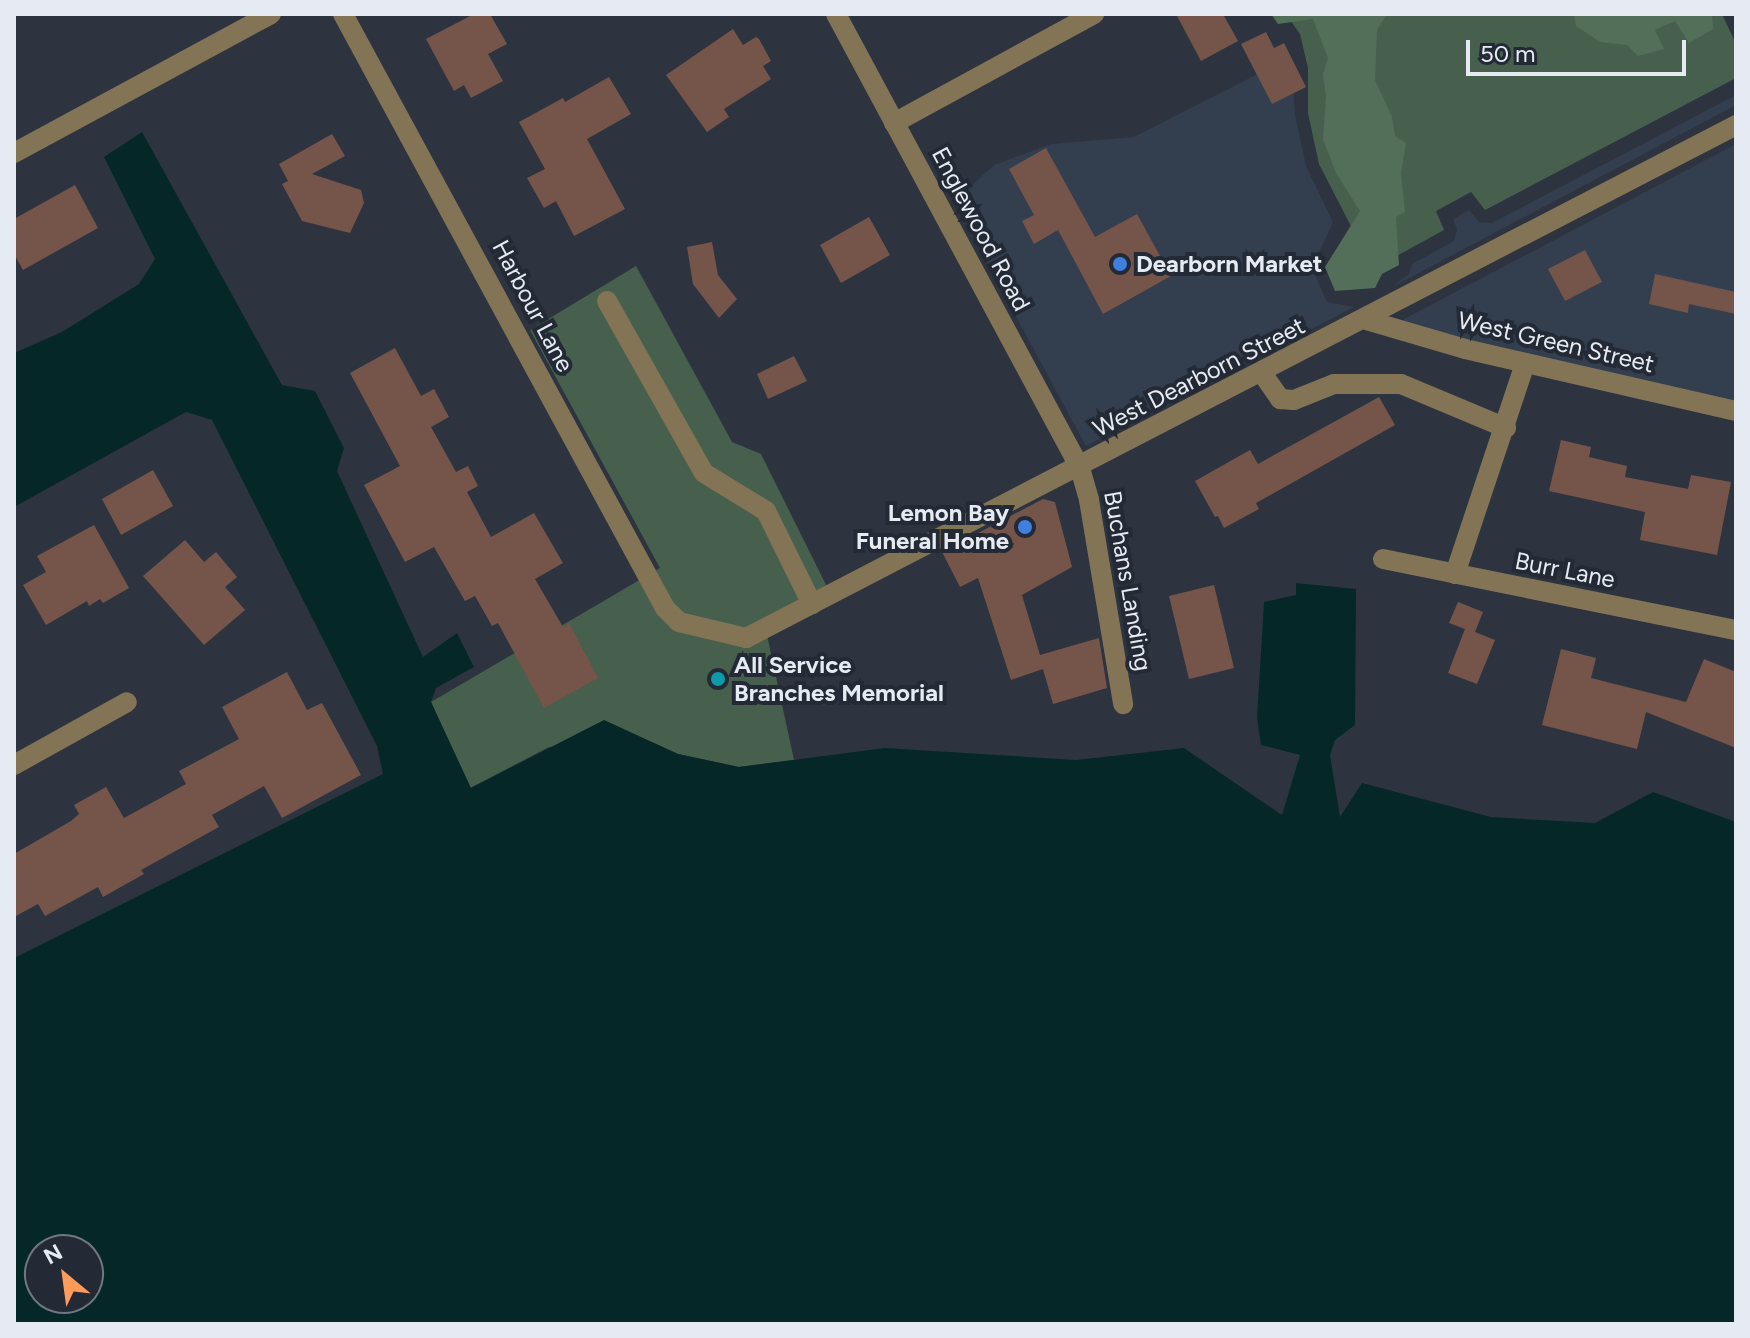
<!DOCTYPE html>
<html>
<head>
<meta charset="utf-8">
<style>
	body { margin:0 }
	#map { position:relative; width:1750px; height:1338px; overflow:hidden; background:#2d3440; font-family:Figtree,sans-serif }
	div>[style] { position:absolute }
	.built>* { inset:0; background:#333e4f }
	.green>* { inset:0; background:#46604d }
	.forest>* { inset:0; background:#536f59 }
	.water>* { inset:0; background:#062728 }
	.building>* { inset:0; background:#755549 }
	.minor>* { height:20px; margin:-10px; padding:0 10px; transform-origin:10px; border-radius:10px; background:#827455 }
	.dots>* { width:22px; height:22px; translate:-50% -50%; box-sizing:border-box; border:4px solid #232a35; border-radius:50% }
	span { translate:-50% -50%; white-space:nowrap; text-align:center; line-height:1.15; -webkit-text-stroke:8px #232a35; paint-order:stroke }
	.street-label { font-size:24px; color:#e6ebf3 }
	.poi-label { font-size:24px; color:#e6ebf3; font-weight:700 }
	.left { translate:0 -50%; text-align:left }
	.right { translate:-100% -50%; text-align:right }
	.frame { position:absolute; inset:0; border:16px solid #e6ebf3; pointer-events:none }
	.north { position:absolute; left:24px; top:1234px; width:80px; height:80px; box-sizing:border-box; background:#232a35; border:2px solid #717781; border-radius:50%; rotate:331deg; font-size:22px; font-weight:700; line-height:32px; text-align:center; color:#e6ebf3 }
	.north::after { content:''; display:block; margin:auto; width:28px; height:36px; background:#fe9b59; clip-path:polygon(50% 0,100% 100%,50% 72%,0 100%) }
	.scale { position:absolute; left:1466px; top:40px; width:220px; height:36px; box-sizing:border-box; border:4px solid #e6ebf3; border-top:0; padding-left:10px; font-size:24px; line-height:28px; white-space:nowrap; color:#e6ebf3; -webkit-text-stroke:6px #232a35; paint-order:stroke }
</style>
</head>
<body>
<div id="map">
	<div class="built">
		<div style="clip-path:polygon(1291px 57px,1295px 115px,1306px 166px,1333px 222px,1312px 268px,1327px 302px,1354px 307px,1086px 446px,954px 202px,994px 165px,1051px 144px,1134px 137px)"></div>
		<div style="clip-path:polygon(1736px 95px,1736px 105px,1392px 287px,1409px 274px,1412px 264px,1454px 241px,1457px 229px,1453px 219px,1469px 210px,1479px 222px,1492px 223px)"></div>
		<div style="clip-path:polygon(1736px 144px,1736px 402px,1395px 324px)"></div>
	</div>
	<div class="green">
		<div style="clip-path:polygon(1286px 14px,1722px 14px,1736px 44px,1736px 78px,1485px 210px,1471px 192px,1436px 211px,1444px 230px,1373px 269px,1319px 164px,1308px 113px,1308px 68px,1300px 34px)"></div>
		<div style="clip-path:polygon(636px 266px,732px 442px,761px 454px,833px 599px,767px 635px,794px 760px,739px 767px,678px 754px,649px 741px,549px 747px,470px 788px,431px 702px,660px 568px,530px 330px)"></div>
	</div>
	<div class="forest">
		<div style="clip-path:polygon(1271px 14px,1387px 14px,1377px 30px,1375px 80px,1392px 117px,1395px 136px,1406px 143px,1401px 173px,1405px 212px,1396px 217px,1399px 265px,1382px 274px,1375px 288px,1335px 291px,1325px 267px,1360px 211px,1336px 173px,1323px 139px,1326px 97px,1323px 74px,1328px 58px,1313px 19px,1278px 24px)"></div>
		<div style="clip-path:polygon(1574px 14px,1712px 14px,1713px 29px,1689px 43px,1675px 21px,1655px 30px,1664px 49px,1638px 56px,1627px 45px,1600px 42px,1576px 26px)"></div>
	</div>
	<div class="water">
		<div style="clip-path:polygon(evenodd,142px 132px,282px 385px,315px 391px,344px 448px,337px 471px,423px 657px,457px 633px,474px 667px,436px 688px,431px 702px,471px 788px,604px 720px,678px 754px,739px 767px,885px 748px,1076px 760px,1184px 748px,1282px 815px,1300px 755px,1261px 745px,1257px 718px,1264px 602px,1296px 595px,1296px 583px,1356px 589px,1355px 725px,1335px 740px,1330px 755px,1340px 817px,1362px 783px,1491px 817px,1595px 823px,1653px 792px,1736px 822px,1736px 1324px,14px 1324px,14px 958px,383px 774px,377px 746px,212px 420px,186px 412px,14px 507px,14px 353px,62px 332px,139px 284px,155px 259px,104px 157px,142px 132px,40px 1250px,88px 1250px,88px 1298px,40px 1298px,40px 1250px)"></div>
	</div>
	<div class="building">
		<div style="clip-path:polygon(474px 14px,490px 14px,507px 44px,488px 54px,503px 81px,471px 98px,464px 85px,454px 91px,426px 39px)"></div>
		<div style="clip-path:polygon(1176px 14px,1223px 14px,1238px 41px,1201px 61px)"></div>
		<div style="clip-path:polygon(733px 29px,743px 45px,756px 37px,759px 39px,771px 61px,763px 66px,771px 79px,724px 109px,729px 117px,707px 132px,666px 75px)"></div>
		<div style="clip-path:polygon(1266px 32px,1274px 48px,1284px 43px,1306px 87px,1272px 104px,1241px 44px)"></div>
		<div style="clip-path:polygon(609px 77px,631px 114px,587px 139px,625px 209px,574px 236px,556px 201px,544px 208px,527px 178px,545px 169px,519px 122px,563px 98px,565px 102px)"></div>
		<div style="clip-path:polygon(332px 134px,345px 156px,312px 174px,361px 190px,364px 203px,350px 233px,302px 221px,282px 184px,288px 181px,279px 164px)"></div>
		<div style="clip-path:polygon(1046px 148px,1095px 237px,1137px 214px,1171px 276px,1103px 314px,1058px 230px,1034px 244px,1022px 221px,1034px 215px,1009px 169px)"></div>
		<div style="clip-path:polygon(75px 185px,98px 228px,23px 270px,14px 254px,14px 219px)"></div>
		<div style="clip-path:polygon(869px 217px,890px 255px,841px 283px,820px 245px)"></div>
		<div style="clip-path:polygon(712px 242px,718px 275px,737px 299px,719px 318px,693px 284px,687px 247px)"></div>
		<div style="clip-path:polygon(1585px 250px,1602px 282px,1565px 301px,1548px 269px)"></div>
		<div style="clip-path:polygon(1655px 274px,1736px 292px,1736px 314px,1689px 304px,1688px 313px,1649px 304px)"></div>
		<div style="clip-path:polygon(395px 348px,421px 396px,434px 389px,449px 417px,431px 427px,456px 472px,468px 466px,478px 486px,467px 492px,491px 537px,534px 513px,563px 563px,535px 579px,563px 627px,569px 623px,598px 678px,544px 708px,498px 623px,492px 626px,475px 596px,465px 601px,434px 547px,405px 562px,364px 485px,400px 466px,350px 373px)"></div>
		<div style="clip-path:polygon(794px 356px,807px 381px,768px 399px,757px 374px)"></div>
		<div style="clip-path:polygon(1379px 397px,1395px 425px,1256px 503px,1259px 509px,1224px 528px,1218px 516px,1215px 517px,1195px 481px,1250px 450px,1258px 464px)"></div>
		<div style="clip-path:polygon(1561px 440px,1591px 447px,1589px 457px,1627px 466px,1625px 477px,1688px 489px,1691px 475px,1731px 482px,1717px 555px,1640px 540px,1645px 512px,1549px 491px)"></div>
		<div style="clip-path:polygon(153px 470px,173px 506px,121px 535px,102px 499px)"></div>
		<div style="clip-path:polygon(1043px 499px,1055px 502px,1072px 567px,1022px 595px,1040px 655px,1099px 638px,1107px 688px,1053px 704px,1043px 669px,1011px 680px,978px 578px,960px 587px,942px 552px)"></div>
		<div style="clip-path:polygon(94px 525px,129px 588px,103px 603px,100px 599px,89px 606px,87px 601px,46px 625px,23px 585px,46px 572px,37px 556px)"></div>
		<div style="clip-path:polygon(185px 540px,204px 562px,216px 552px,237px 577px,225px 587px,245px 610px,204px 645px,143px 576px)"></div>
		<div style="clip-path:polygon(1214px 585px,1234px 668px,1189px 679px,1169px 596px)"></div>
		<div style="clip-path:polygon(1458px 602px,1483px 612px,1475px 632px,1495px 640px,1477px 684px,1448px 673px,1465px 629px,1449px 623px)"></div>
		<div style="clip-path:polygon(1561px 649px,1596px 658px,1591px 678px,1686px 702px,1704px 659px,1736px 672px,1736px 748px,1646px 712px,1637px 749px,1542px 725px)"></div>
		<div style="clip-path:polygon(287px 672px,307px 710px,322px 703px,361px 775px,282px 818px,264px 786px,212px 815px,219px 827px,141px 870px,144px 874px,103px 897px,98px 887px,45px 916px,38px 904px,14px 917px,14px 854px,71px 821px,79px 814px,74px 805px,106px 787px,124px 818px,186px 784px,179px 771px,239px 739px,222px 707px)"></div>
	</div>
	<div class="minor">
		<div style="left:343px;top:14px;width:676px;rotate:61.54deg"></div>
		<div style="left:665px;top:608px;width:20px;rotate:45deg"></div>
		<div style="left:679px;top:622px;width:69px;rotate:13.4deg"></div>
		<div style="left:746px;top:638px;width:1115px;rotate:-27.39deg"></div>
		<div style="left:836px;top:14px;width:515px;rotate:61.74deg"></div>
		<div style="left:1080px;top:468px;width:33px;rotate:74deg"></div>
		<div style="left:1089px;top:500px;width:207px;rotate:80.5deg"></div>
		<div style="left:894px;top:123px;width:228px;rotate:-28.6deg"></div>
		<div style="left:14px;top:153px;width:292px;rotate:-28.4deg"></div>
		<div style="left:607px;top:301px;width:197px;rotate:60.6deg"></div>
		<div style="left:704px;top:473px;width:73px;rotate:31.5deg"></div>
		<div style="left:766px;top:511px;width:104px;rotate:63.7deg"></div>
		<div style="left:1366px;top:320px;width:103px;rotate:16.3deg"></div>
		<div style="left:1465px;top:349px;width:278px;rotate:12.9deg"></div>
		<div style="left:1262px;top:373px;width:32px;rotate:55deg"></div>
		<div style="left:1280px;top:399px;width:14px;rotate:4deg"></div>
		<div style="left:1294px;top:400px;width:43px;rotate:-21.8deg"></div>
		<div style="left:1334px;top:384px;width:67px"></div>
		<div style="left:1401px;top:384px;width:114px;rotate:22.7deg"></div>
		<div style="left:1383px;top:559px;width:360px;rotate:11.4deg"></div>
		<div style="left:1455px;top:574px;width:222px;rotate:-71.6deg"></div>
		<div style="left:14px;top:765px;width:129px;rotate:-29.1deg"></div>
	</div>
	<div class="dots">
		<div style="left:1120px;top:264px;background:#3f7fe0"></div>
		<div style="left:1025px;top:527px;background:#3f7fe0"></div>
		<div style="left:718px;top:679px;background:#0f9aa8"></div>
	</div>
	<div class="street-label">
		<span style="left:981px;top:229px;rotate:62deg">Englewood Road</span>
		<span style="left:533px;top:306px;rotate:62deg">Harbour Lane</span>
		<span style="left:1556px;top:342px;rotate:13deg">West Green Street</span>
		<span style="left:1199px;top:377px;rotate:-27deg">West Dearborn Street</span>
		<span style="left:1565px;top:570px;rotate:11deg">Burr Lane</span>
		<span style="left:1128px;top:581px;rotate:80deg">Buchans Landing</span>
	</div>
	<div class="poi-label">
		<span class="left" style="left:1136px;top:264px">Dearborn Market</span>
		<span class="right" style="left:1009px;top:527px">Lemon Bay<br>Funeral Home</span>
		<span class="left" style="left:734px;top:679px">All Service<br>Branches Memorial</span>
	</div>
	<div class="frame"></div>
	<div class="north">N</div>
	<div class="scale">50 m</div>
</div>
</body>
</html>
